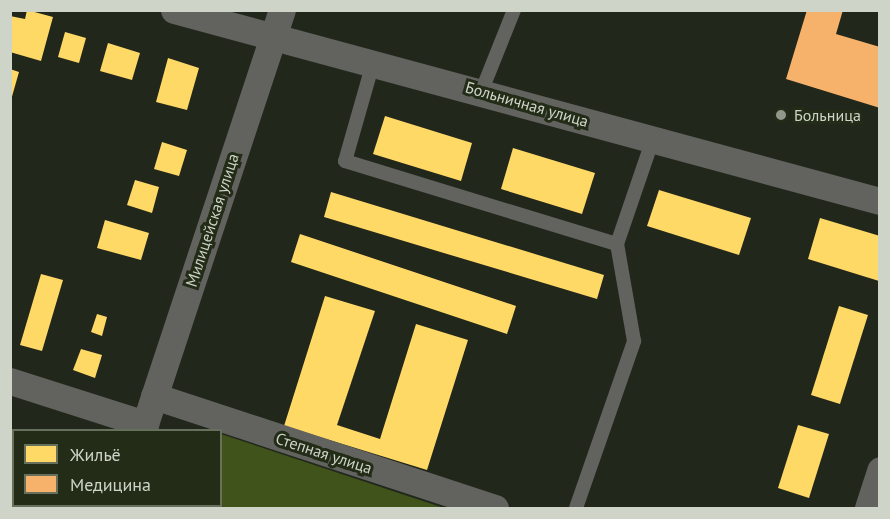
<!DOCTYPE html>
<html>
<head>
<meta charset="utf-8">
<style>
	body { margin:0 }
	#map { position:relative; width:890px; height:519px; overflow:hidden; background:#22271c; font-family:"PT Sans",sans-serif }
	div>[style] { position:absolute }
	.forest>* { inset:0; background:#3f531b }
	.homes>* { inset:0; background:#ffd966 }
	.health>* { inset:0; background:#f6b26b }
	.lane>* { height:14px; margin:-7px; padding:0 7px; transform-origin:7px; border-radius:7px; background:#62635f }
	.street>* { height:27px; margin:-13.5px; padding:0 13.5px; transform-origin:13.5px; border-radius:13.5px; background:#62635f }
	.dots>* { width:16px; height:16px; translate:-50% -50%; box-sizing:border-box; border:3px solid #232c17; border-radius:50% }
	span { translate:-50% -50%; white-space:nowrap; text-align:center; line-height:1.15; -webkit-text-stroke:6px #232c17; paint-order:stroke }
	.street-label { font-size:16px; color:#ced4c7 }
	.poi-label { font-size:16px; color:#ced4c7 }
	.left { translate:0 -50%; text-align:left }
	.frame { position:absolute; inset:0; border:12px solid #ced4c7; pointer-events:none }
	.legend { position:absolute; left:12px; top:429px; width:210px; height:78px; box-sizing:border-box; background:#232c17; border:2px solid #676f5d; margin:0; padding:8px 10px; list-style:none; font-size:18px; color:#ced4c7 }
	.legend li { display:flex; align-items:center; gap:12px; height:30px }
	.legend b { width:30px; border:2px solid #676f5d }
</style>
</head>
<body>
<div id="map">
	<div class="forest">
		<div style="clip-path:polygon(221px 434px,444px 508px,150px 508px,220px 506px)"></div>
	</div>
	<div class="homes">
		<div style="clip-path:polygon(27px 10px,53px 17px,41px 61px,10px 52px,10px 16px,25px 19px)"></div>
		<div style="clip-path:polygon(65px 32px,86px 38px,79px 63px,58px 57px)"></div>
		<div style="clip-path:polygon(108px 43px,140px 53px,132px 80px,100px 71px)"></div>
		<div style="clip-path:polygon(168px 58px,199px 68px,187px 110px,156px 102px)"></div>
		<div style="clip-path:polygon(10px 69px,19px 72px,11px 100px,10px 100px)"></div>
		<div style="clip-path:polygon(385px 116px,472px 143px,461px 181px,373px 154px)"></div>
		<div style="clip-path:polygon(162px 142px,187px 150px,179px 176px,154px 169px)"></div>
		<div style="clip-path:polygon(513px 148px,595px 173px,582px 214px,501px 189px)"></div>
		<div style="clip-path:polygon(135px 180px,159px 187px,152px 213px,127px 205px)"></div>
		<div style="clip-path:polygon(659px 190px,751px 218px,739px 255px,647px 226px)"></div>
		<div style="clip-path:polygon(331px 192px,604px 275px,597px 299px,324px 217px)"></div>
		<div style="clip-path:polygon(820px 218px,880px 236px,879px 281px,808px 259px)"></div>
		<div style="clip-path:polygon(105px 220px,149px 233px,141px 260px,97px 248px)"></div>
		<div style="clip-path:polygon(300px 234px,516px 306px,507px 334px,291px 262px)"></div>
		<div style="clip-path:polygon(41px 274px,63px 280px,42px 351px,20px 345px)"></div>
		<div style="clip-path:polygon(325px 296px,375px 311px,337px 425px,380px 439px,416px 324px,468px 340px,427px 470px,284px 426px)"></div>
		<div style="clip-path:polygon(839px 306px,868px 315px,840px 404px,811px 395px)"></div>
		<div style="clip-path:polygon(97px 314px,107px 317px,102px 336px,91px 332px)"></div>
		<div style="clip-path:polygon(81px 349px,102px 355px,95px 378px,73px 370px)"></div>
		<div style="clip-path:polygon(798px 425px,829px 434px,809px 498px,778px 488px)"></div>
	</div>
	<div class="health">
		<div style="clip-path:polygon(807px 10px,843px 10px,836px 34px,880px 47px,880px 108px,786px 79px)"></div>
	</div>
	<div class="lane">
		<div style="left:373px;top:63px;width:102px;rotate:105.9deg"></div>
		<div style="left:345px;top:161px;width:284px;rotate:17deg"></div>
		<div style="left:617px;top:244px;width:108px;rotate:-71.1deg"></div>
		<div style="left:482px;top:90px;width:86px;rotate:-68.2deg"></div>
		<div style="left:576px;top:508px;width:177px;rotate:-70.8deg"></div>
		<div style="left:634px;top:341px;width:98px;rotate:-99.9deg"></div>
	</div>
	<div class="street">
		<div style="left:174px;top:10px;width:731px;rotate:15.14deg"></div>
		<div style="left:10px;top:381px;width:142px;rotate:17.7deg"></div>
		<div style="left:154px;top:396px;width:359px;rotate:18.2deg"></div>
		<div style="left:143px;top:430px;width:442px;rotate:-71.7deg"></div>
		<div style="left:120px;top:508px;width:2px;rotate:-63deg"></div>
		<div style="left:868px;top:508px;width:40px;rotate:-72deg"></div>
	</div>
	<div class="dots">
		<div style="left:781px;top:115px;background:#92978b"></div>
	</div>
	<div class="street-label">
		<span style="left:527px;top:104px;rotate:16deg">Больничная улица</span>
		<span style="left:212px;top:220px;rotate:-72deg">Милицейская улица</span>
		<span style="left:324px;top:453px;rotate:18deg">Степная улица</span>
	</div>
	<div class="poi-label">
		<span class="left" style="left:794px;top:115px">Больница</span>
	</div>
	<div class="frame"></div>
	<ul class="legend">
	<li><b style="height:16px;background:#ffd966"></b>Жильё</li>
	<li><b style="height:16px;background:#f6b26b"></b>Медицина</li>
	</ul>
</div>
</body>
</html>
